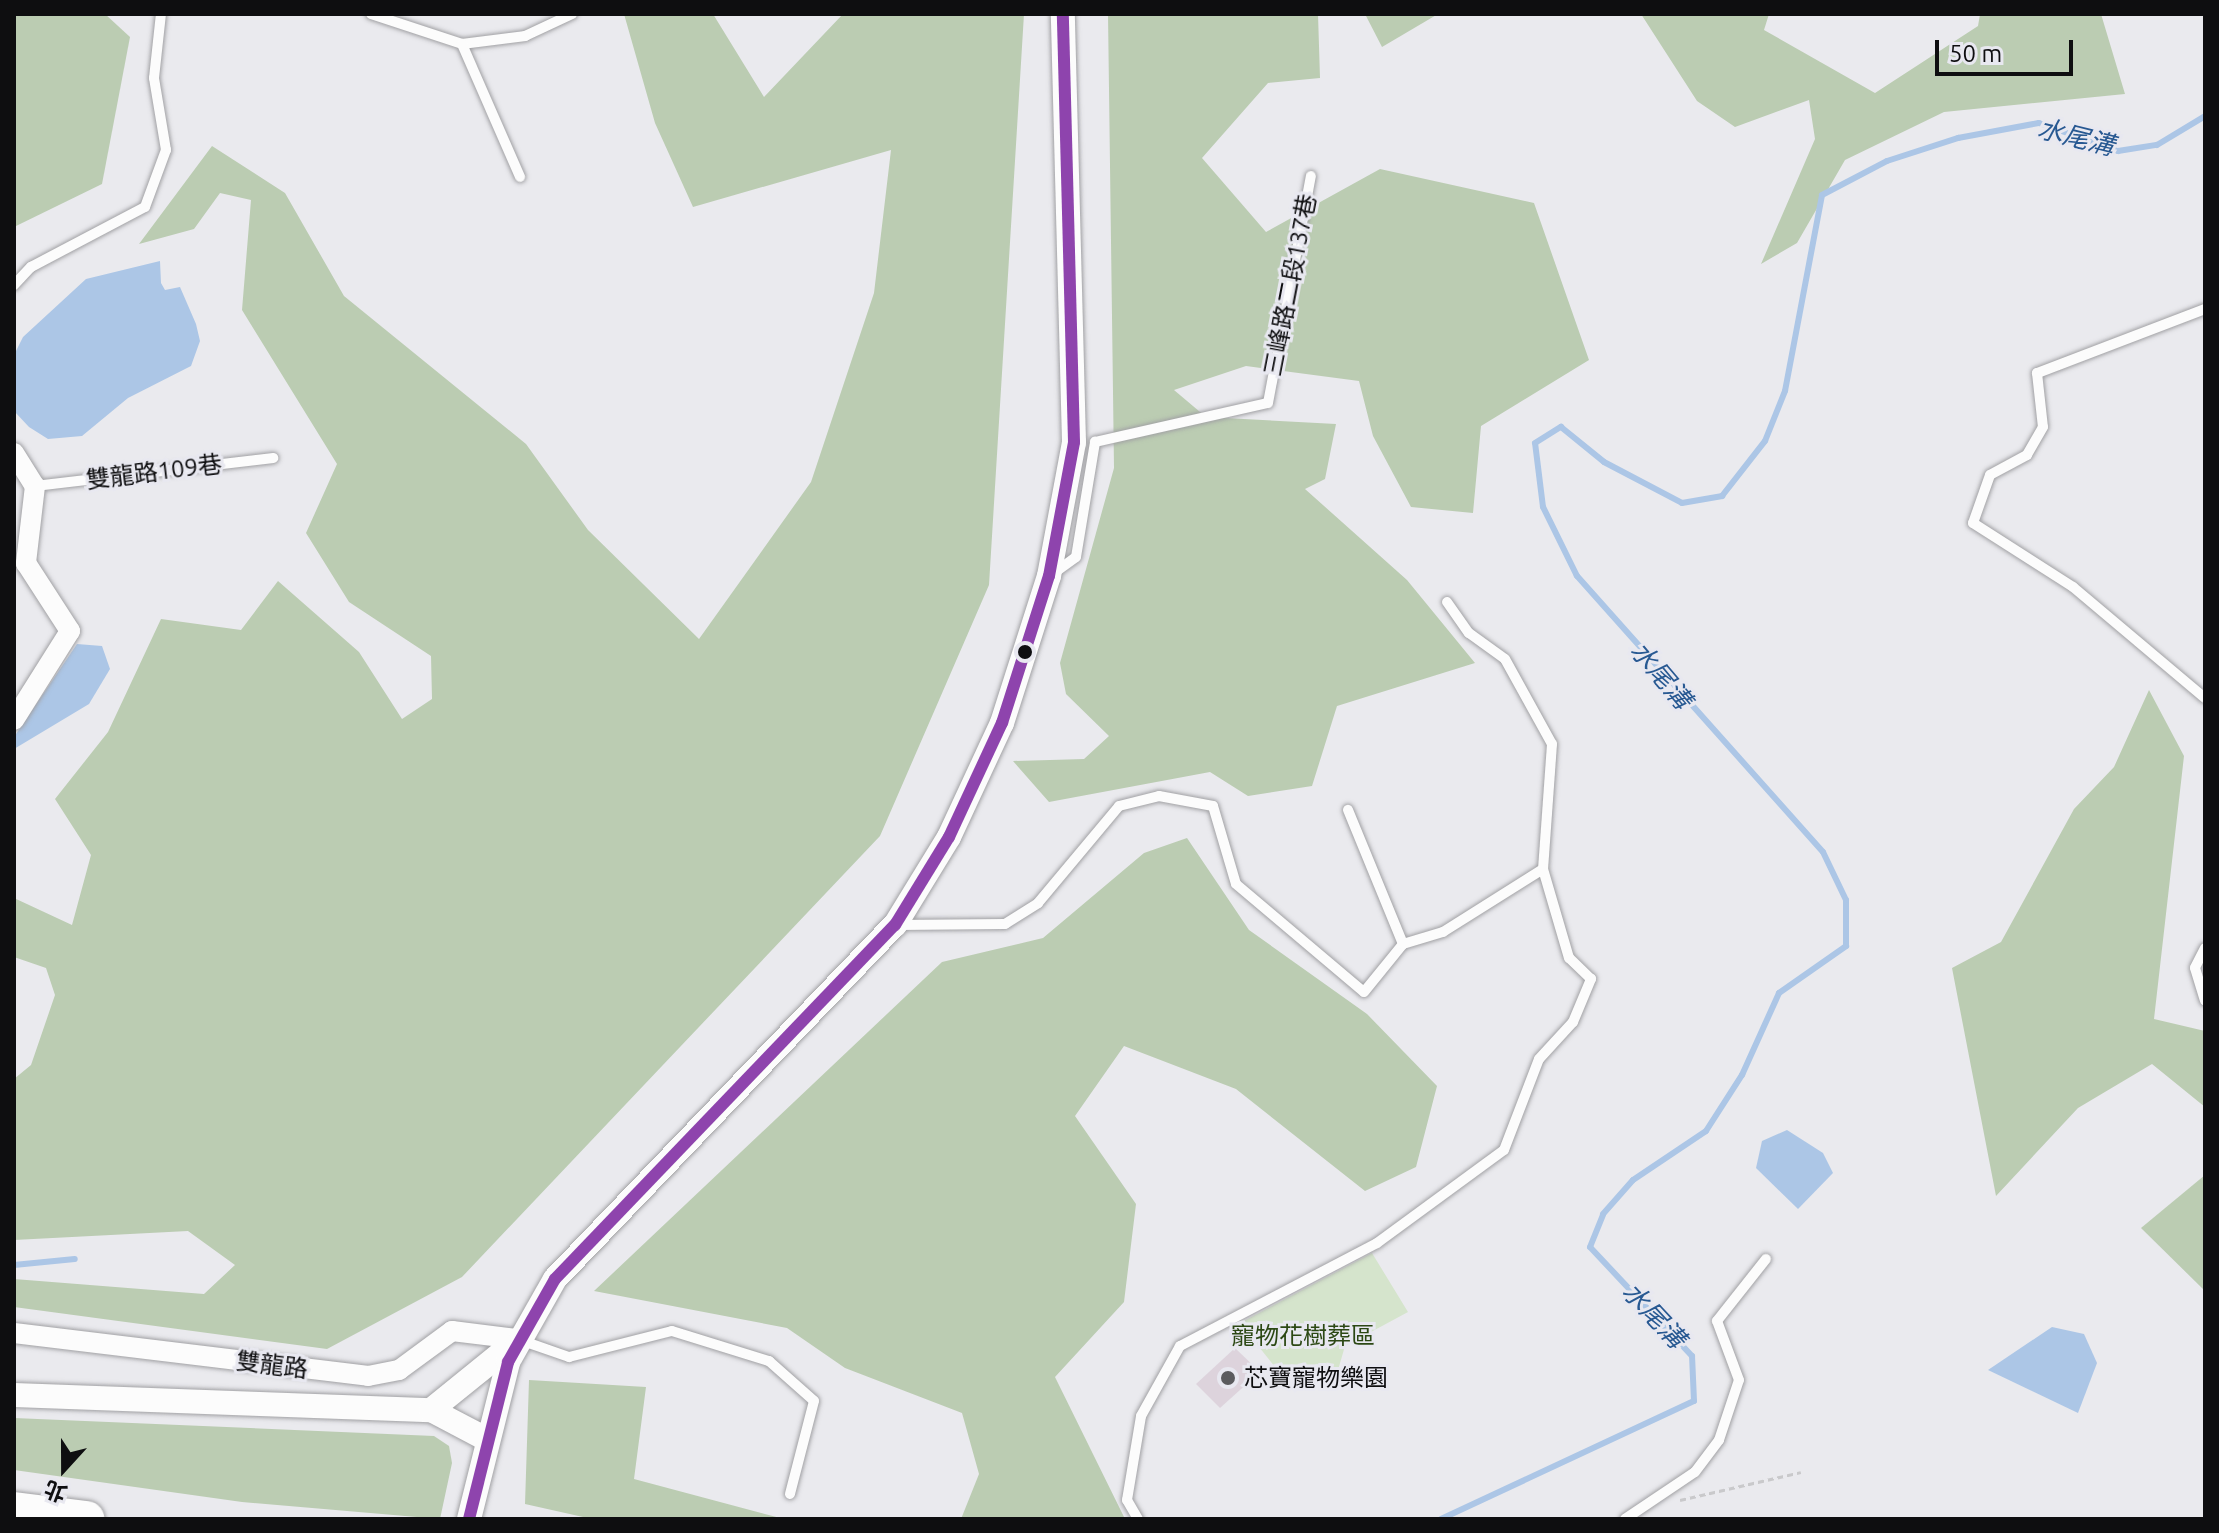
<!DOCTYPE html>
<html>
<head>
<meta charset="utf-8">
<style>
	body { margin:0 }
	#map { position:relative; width:2219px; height:1533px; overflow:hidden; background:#eaeaee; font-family:Ubuntu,"Noto Sans TC",sans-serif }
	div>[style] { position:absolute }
	.green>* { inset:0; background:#d5e4cc }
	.forest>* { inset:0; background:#bbccb2 }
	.water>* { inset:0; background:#acc6e6 }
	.stream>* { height:6px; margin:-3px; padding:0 3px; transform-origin:3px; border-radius:3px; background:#acc6e6 }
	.building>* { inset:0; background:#ddd3dc }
	.path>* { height:3px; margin-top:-1.5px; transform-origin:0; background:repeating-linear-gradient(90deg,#c9c9cb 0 6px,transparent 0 10px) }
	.roads { filter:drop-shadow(0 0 2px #a1a1a4) drop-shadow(0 0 2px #a1a1a4) }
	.service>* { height:10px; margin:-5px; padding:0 5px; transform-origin:5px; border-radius:5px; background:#fcfcfc }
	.minor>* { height:20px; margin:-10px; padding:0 10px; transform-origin:10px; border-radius:10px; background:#fcfcfc }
	.tertiary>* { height:24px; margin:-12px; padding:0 12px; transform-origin:12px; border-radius:12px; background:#fcfcfc }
	.motorway>* { height:36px; margin:-18px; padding:0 18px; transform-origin:18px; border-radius:18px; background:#fcfcfc }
	.bus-1>* { height:12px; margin:-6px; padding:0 6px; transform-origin:6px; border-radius:6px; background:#8e44ad }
	.dots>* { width:22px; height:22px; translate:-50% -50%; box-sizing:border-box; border:4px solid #e8e8f0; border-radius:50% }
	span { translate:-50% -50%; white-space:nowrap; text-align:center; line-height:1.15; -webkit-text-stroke:6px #e8e8f0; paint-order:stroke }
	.street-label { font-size:24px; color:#0e0e10 }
	.park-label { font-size:24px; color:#2c4814 }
	.poi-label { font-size:24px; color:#0e0e10 }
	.left { translate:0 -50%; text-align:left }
	.water-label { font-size:26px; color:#285992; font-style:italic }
	.frame { position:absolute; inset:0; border:16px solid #0e0e10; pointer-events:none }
	.north { position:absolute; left:24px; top:1429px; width:80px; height:80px; -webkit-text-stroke:6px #e8e8f0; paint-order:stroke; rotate:201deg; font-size:22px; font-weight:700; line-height:32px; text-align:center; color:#0e0e10 }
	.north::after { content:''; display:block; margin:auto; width:28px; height:36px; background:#0e0e10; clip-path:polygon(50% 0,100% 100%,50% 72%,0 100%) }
	.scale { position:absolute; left:1935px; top:40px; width:138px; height:36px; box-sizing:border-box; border:4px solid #0e0e10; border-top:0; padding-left:10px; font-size:24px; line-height:28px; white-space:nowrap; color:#0e0e10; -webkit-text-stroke:6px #e8e8f0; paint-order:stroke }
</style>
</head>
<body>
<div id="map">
	<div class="green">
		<div style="clip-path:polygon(1372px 1253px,1408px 1312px,1345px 1346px,1336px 1377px,1283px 1377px,1240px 1323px)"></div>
	</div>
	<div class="forest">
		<div style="clip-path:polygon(14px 14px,105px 14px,130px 37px,102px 184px,14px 227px)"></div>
		<div style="clip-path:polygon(624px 14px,713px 14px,764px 97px,843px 14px,1024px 14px,989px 585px,880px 836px,462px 1277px,327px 1349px,14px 1307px,14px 1279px,204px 1294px,235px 1265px,188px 1231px,14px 1240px,14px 1079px,31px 1065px,55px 995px,46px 968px,14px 957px,14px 898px,72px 925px,91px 855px,55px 799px,108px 732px,161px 619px,241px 630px,278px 581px,359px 652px,402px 719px,432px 699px,431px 656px,349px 602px,306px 533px,337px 464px,242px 310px,251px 200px,220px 193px,194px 229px,139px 244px,212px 146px,285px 193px,344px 296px,526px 444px,588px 530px,699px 639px,811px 482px,874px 293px,891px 150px,693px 207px,655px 123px)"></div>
		<div style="clip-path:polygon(1108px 14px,1318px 14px,1320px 78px,1268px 83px,1202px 158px,1266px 232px,1380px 169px,1534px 203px,1589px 360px,1481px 426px,1473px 513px,1411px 507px,1373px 436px,1359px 381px,1246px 366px,1174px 390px,1206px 417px,1336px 424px,1325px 479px,1305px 489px,1407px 580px,1475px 663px,1337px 706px,1312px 786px,1248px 796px,1210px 772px,1049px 802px,1013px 761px,1084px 759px,1109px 736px,1066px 694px,1060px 663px,1114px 468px)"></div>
		<div style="clip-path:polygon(1365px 14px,1438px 14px,1382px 47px)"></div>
		<div style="clip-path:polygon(1641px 14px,1769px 14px,1764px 30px,1875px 93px,1978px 26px,1980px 14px,2101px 14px,2125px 94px,1944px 112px,1845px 160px,1797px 243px,1761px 264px,1815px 139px,1809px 100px,1735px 127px,1697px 101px)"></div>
		<div style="clip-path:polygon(2149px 690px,2184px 756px,2154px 1019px,2205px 1031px,2205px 1107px,2152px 1064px,2078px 1108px,1996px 1196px,1952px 968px,2001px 942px,2074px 809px,2114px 767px)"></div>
		<div style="clip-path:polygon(1187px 838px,1249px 930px,1367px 1014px,1437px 1086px,1416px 1167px,1365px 1191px,1236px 1089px,1124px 1046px,1075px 1116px,1136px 1204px,1124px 1302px,1055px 1377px,1125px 1519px,961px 1519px,979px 1474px,962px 1413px,845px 1368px,787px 1328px,594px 1291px,942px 962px,1043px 938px,1144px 853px)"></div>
		<div style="clip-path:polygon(2205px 1175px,2205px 1291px,2141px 1228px)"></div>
		<div style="clip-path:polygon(529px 1380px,646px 1387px,634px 1479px,784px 1519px,592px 1519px,525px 1504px)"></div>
		<div style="clip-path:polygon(14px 1418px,434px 1436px,449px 1446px,452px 1463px,440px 1519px,242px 1502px,14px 1470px)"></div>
	</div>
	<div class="water">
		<div style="clip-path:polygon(160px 261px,161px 283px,165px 290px,180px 287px,196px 324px,200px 341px,191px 366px,128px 398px,82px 436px,48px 439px,29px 427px,14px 411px,14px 355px,23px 337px,86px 279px)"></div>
		<div style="clip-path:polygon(77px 644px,102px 646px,110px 669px,89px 704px,14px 749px,14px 737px)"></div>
		<div style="clip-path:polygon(1787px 1130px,1823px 1153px,1833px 1173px,1798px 1209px,1756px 1168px,1762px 1141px)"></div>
		<div style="clip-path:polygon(2052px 1327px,2084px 1334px,2097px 1363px,2078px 1413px,1988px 1370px)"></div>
	</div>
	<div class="stream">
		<div style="left:14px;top:1265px;width:61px;rotate:-5.6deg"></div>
		<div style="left:1441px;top:1519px;width:279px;rotate:-25deg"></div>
		<div style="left:1694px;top:1401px;width:45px;rotate:-92.5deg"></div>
		<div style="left:1692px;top:1356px;width:149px;rotate:-133.1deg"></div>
		<div style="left:1590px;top:1247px;width:35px;rotate:-68deg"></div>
		<div style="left:1603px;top:1214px;width:45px;rotate:-48.6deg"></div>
		<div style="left:1633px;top:1180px;width:88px;rotate:-33.9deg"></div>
		<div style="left:1706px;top:1131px;width:67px;rotate:-57.3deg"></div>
		<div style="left:1742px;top:1075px;width:90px;rotate:-65.7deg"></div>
		<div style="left:1779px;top:993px;width:82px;rotate:-35deg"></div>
		<div style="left:1846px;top:946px;width:46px;rotate:-90deg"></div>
		<div style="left:1846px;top:900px;width:53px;rotate:-115.6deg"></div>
		<div style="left:1823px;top:852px;width:370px;rotate:-131.7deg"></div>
		<div style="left:1577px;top:576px;width:77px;rotate:-116.2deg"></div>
		<div style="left:1543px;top:507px;width:64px;rotate:-97.1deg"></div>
		<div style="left:1535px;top:443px;width:31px;rotate:-32deg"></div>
		<div style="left:1561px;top:427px;width:55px;rotate:39.1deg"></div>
		<div style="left:1604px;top:462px;width:88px;rotate:27.7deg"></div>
		<div style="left:1682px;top:503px;width:41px;rotate:-9.9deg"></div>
		<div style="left:1722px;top:496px;width:70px;rotate:-52deg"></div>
		<div style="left:1765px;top:441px;width:54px;rotate:-68.2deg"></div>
		<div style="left:1785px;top:391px;width:199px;rotate:-79.3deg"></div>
		<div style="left:1822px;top:195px;width:73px;rotate:-27.6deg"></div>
		<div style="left:1887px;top:161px;width:75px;rotate:-17.9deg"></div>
		<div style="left:1958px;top:138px;width:82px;rotate:-10.5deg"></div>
		<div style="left:2039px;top:123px;width:84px;rotate:19.5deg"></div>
		<div style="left:2118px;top:151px;width:39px;rotate:-9deg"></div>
		<div style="left:2157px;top:145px;width:56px;rotate:-31.1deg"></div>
	</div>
	<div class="building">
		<div style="clip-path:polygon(1235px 1348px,1260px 1372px,1220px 1408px,1196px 1384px)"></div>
	</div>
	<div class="path">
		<div style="left:1680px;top:1500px;width:124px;rotate:-13deg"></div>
	</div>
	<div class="roads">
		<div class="service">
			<div style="left:371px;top:14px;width:96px;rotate:18.2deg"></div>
			<div style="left:462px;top:44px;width:64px;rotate:-7.2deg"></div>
			<div style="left:525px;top:36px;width:52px;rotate:-25.1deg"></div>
			<div style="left:462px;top:44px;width:145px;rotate:66.4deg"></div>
			<div style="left:14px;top:285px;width:25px;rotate:-47deg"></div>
			<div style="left:31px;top:267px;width:129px;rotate:-27.8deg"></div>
			<div style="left:145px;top:207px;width:61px;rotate:-69.8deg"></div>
			<div style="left:166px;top:150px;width:73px;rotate:-99.5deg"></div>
			<div style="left:154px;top:78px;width:64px;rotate:-83.8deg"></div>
			<div style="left:2205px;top:309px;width:180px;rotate:159.1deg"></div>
			<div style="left:2037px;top:373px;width:54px;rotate:83.7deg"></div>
			<div style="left:2043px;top:427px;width:32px;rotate:120deg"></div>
			<div style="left:2027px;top:455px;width:42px;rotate:151.6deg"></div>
			<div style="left:1990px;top:475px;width:51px;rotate:109.5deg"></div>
			<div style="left:1973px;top:523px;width:119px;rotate:32.6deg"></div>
			<div style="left:2073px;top:587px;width:172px;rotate:40.1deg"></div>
			<div style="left:35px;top:486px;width:240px;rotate:-6.7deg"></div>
			<div style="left:1054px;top:573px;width:27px;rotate:-36deg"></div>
			<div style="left:1076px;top:557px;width:117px;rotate:-80.6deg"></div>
			<div style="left:1095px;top:442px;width:177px;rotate:-12.7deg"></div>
			<div style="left:1268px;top:403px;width:231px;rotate:-79.3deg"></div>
			<div style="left:1447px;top:602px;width:38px;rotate:55deg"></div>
			<div style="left:1469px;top:633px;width:44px;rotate:35.8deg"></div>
			<div style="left:1505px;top:659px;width:97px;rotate:61.1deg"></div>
			<div style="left:1552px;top:744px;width:125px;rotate:94.1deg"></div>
			<div style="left:897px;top:925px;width:108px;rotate:-0.5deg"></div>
			<div style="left:1005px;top:924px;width:39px;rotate:-32deg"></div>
			<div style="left:1038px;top:903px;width:126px;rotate:-50.1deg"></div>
			<div style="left:1119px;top:806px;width:41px;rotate:-14deg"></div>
			<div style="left:1159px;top:796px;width:55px;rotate:10.5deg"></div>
			<div style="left:1213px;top:806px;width:81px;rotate:73.6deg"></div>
			<div style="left:1236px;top:884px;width:167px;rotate:40.2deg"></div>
			<div style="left:1364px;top:992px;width:62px;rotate:-50.9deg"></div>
			<div style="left:1403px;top:944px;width:145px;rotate:-112.3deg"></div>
			<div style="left:2205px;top:948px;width:22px;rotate:117deg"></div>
			<div style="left:2195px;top:968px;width:34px;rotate:73deg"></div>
			<div style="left:523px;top:1341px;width:49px;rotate:19.2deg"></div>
			<div style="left:569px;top:1357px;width:106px;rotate:-14.2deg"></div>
			<div style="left:672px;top:1331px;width:102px;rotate:17.2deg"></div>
			<div style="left:769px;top:1361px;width:60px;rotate:41.6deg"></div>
			<div style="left:814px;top:1401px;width:96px;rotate:104.5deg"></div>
			<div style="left:1138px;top:1519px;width:22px;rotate:-120deg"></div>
			<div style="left:1127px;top:1500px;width:85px;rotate:-80.5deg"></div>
			<div style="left:1141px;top:1416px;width:80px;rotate:-60.9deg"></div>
			<div style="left:1180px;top:1346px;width:222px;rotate:-27.6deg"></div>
			<div style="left:1377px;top:1243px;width:157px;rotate:-36.2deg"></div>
			<div style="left:1504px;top:1150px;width:97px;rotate:-69deg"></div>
			<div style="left:1539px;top:1059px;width:50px;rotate:-47.4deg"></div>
			<div style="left:1573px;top:1022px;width:47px;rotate:-67.3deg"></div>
			<div style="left:1591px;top:979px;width:30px;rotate:-136deg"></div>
			<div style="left:1569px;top:958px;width:93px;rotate:-106.3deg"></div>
			<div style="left:1543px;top:869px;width:118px;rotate:147.8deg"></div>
			<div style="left:1443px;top:932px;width:42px;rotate:163.3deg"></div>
			<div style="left:1625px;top:1519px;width:84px;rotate:-33.9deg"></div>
			<div style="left:1695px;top:1472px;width:40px;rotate:-53deg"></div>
			<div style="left:1719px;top:1440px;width:63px;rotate:-71.6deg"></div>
			<div style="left:1739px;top:1380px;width:63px;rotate:-110.4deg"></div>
			<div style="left:1717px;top:1321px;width:79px;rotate:-51.7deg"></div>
		</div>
		<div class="minor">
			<div style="left:14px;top:453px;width:39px;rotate:58deg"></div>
			<div style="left:35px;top:486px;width:78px;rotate:96.7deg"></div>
			<div style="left:26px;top:563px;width:81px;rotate:57.1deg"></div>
			<div style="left:70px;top:631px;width:105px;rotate:122.2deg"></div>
			<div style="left:14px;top:1333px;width:357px;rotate:6.9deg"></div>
			<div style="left:368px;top:1376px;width:32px;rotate:-11deg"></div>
			<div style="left:399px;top:1370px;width:66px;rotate:-36.3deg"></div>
			<div style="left:452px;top:1331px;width:65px;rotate:7deg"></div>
		</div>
		<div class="tertiary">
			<div style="left:14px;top:1395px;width:417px;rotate:2.1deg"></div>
			<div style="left:431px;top:1410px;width:60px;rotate:27.8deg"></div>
			<div style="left:431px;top:1410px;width:102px;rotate:-39deg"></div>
			<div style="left:469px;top:1519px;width:162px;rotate:-76deg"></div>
			<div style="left:508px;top:1362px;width:95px;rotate:-60.5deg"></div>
			<div style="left:555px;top:1279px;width:491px;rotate:-46.2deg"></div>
			<div style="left:895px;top:925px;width:103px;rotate:-58.5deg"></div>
			<div style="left:949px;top:837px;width:126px;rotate:-65.1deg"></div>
			<div style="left:1002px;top:723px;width:154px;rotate:-72.3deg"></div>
			<div style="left:1049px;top:576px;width:136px;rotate:-79.4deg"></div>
			<div style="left:1074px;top:442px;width:428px;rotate:-91.5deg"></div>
		</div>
		<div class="motorway">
			<div style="left:14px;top:1510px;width:73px;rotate:7.1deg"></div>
		</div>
	</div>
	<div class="bus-1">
		<div style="left:469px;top:1519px;width:162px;rotate:-76deg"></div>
		<div style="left:508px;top:1362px;width:95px;rotate:-60.5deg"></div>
		<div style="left:555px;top:1279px;width:491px;rotate:-46.2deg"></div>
		<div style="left:895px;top:925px;width:103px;rotate:-58.5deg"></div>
		<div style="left:949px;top:837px;width:126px;rotate:-65.1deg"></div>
		<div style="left:1002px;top:723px;width:154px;rotate:-72.3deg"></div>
		<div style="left:1049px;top:576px;width:136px;rotate:-79.4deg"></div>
		<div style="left:1074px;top:442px;width:428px;rotate:-91.5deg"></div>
	</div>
	<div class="dots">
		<div style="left:1025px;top:652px;background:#0e0e10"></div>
		<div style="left:1228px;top:1378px;background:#5b5b5e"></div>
	</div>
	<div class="street-label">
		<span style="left:1290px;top:285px;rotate:-79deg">三峰路二段137巷</span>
		<span style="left:154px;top:472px;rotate:-7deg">雙龍路109巷</span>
		<span style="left:272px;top:1365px;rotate:7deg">雙龍路</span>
	</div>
	<div class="park-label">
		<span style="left:1303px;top:1336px">寵物花樹葬區</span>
	</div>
	<div class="poi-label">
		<span class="left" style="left:1244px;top:1378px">芯寶寵物樂園</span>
	</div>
	<div class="water-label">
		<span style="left:2076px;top:137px;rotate:14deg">水尾溝</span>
		<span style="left:1661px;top:675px;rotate:50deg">水尾溝</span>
		<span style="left:1654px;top:1315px;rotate:47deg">水尾溝</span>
	</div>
	<div class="frame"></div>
	<div class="north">北</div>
	<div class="scale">50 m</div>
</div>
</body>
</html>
